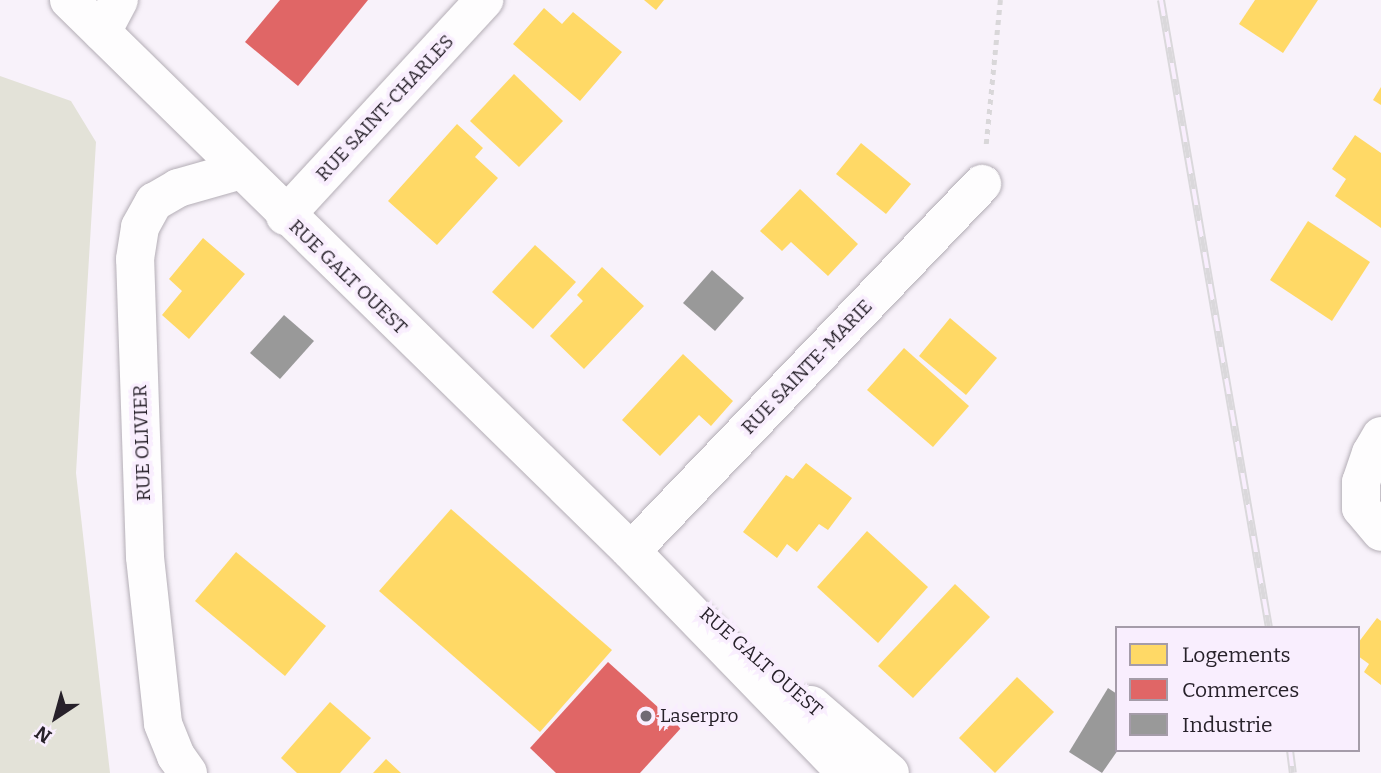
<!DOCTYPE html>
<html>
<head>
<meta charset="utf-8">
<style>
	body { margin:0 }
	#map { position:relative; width:1381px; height:773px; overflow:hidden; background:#f8f2fa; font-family:Bitter,serif }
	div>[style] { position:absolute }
	.green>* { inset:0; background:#e3e2d8 }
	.homes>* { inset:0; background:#ffd966 }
	.shops>* { inset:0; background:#e06666 }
	.industry>* { inset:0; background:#999 }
	.path>* { height:4.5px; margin-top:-2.25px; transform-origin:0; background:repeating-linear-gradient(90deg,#d9d7d9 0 5px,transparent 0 10px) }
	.roads { filter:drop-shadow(0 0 2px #b4aeb6) drop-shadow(0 0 2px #b4aeb6) }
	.street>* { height:38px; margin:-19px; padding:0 19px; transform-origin:19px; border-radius:19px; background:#fefdfe }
	.secondary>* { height:38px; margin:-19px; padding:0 19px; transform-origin:19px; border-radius:19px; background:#fefdfe }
	.rail>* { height:8px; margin-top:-4px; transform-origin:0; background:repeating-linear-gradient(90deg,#f9eefe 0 16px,#dad8db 0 32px); box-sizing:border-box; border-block:2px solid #dad8db }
	.dots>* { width:19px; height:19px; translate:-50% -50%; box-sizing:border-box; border:4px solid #f9eefe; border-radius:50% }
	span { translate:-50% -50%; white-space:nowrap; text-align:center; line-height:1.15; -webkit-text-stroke:7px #f9eefe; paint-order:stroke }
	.street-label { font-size:19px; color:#27212a }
	.poi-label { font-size:19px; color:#27212a }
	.left { translate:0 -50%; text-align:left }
	.legend { position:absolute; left:1115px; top:626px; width:245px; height:126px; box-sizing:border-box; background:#f9eefe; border:2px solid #a59ca9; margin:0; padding:9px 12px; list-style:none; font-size:21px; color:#27212a }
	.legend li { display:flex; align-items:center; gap:14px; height:35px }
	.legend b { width:35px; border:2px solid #a59ca9 }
	.north { position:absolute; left:21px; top:682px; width:70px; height:70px; -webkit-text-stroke:5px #f9eefe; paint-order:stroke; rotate:216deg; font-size:19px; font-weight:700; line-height:28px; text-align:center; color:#27212a }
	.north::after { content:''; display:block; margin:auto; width:24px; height:32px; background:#27212a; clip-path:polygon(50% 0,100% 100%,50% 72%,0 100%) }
</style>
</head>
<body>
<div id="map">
	<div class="green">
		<div style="clip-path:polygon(0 76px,71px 101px,96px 142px,76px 473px,110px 773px,0 773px)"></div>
	</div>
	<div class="homes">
		<div style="clip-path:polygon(644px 0,664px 0,656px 10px)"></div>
		<div style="clip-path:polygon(1255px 0,1318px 0,1283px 53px,1239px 24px)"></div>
		<div style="clip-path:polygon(544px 8px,562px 24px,573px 12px,622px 52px,580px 101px,513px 44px)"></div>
		<div style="clip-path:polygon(514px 74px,563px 121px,519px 167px,470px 121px)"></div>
		<div style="clip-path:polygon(1381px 87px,1381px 105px,1373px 100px)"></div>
		<div style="clip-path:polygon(457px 124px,483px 148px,475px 157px,498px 178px,437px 245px,388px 201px)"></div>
		<div style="clip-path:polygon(1355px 135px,1381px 153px,1381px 228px,1335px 196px,1346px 179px,1332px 169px)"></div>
		<div style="clip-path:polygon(861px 143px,911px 184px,886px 214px,836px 174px)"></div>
		<div style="clip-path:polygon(800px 189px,858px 244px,828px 276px,791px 242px,782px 251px,760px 231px)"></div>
		<div style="clip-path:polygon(1308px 221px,1370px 262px,1332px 321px,1270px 280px)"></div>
		<div style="clip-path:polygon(203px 238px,245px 274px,189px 339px,162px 315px,182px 291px,169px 279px)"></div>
		<div style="clip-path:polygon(535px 245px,576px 282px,533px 329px,492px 292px)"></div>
		<div style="clip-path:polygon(602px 267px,644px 306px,584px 369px,550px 336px,583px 301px,577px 295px)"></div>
		<div style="clip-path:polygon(950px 318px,997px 358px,966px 395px,919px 356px)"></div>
		<div style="clip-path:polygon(904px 348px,969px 406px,933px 447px,867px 390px)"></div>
		<div style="clip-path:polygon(683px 354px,733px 401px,711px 426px,699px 415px,660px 456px,622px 420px)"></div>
		<div style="clip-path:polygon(806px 463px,852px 498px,828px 530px,819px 524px,797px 552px,787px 544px,777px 558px,743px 532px,786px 475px,793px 479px)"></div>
		<div style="clip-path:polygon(451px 509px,612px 650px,540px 732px,379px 591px)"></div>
		<div style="clip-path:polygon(867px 531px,928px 587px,878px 643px,817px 587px)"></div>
		<div style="clip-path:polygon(236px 552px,326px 626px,285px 676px,195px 601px)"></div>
		<div style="clip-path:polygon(955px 584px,990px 617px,913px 698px,878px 666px)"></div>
		<div style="clip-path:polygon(1377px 618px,1381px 621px,1381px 685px,1364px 672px,1369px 664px,1358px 656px,1358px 643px)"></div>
		<div style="clip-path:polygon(1017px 677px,1054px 712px,995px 773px,959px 738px)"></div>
		<div style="clip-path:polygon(330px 702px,371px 738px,340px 773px,297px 773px,281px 758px)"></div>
		<div style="clip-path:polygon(386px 759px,401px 773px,373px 773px)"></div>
	</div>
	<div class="shops">
		<div style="clip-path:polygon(280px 0,368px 0,298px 86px,245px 42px)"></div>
		<div style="clip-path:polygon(608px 662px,681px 728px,640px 773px,556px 773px,530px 748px)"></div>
	</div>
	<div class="industry">
		<div style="clip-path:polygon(712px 270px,744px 298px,715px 331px,683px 303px)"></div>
		<div style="clip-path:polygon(284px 315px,314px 341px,280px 379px,250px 353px)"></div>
		<div style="clip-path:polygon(1108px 688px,1117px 694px,1118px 750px,1102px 773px,1069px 752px)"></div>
	</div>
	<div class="path">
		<div style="left:986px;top:144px;width:145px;rotate:-84.4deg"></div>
	</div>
	<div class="roads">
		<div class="street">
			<div style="left:102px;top:32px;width:36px;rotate:-62deg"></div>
			<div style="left:285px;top:216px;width:294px;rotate:-47.3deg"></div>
			<div style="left:1381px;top:436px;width:20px;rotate:120deg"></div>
			<div style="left:1371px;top:453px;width:31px;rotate:109deg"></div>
			<div style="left:1361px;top:482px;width:26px;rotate:90deg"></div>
			<div style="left:1361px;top:508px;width:31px;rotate:50deg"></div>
			<div style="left:631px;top:551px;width:508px;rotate:-46.28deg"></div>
			<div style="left:188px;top:773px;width:21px;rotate:-125deg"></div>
			<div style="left:176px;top:756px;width:35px;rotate:-112deg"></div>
			<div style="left:163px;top:723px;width:167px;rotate:-96.2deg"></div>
			<div style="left:145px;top:557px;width:298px;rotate:-91.9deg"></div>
			<div style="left:135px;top:259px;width:32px;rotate:-81deg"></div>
			<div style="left:140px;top:227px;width:29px;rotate:-61deg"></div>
			<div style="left:154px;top:202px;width:28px;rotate:-30deg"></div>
			<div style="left:178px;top:188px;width:66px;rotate:-15.9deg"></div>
		</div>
		<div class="secondary">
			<div style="left:69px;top:0;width:787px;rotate:44.43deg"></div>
			<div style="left:631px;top:551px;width:309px;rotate:45.9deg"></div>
			<div style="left:811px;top:705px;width:104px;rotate:40.7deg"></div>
		</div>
	</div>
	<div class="rail">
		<div style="left:1161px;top:0;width:637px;rotate:80.24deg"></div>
		<div style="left:1290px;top:750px;width:23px;rotate:83deg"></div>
	</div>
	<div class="dots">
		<div style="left:646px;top:716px;background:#706a73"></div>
	</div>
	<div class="street-label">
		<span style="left:385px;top:108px;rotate:-47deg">RUE SAINT-CHARLES</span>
		<span style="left:348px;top:277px;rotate:44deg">RUE GALT OUEST</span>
		<span style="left:807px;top:367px;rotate:-46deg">RUE SAINTE-MARIE</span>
		<span style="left:142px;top:443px;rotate:-92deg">RUE OLIVIER</span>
		<span style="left:761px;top:662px;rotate:41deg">RUE GALT OUEST</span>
	</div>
	<div class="poi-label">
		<span class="left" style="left:660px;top:716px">Laserpro</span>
	</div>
	<ul class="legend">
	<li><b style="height:19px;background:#ffd966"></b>Logements</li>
	<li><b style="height:19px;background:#e06666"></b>Commerces</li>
	<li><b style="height:19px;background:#999"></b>Industrie</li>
	</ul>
	<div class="north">N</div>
</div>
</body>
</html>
